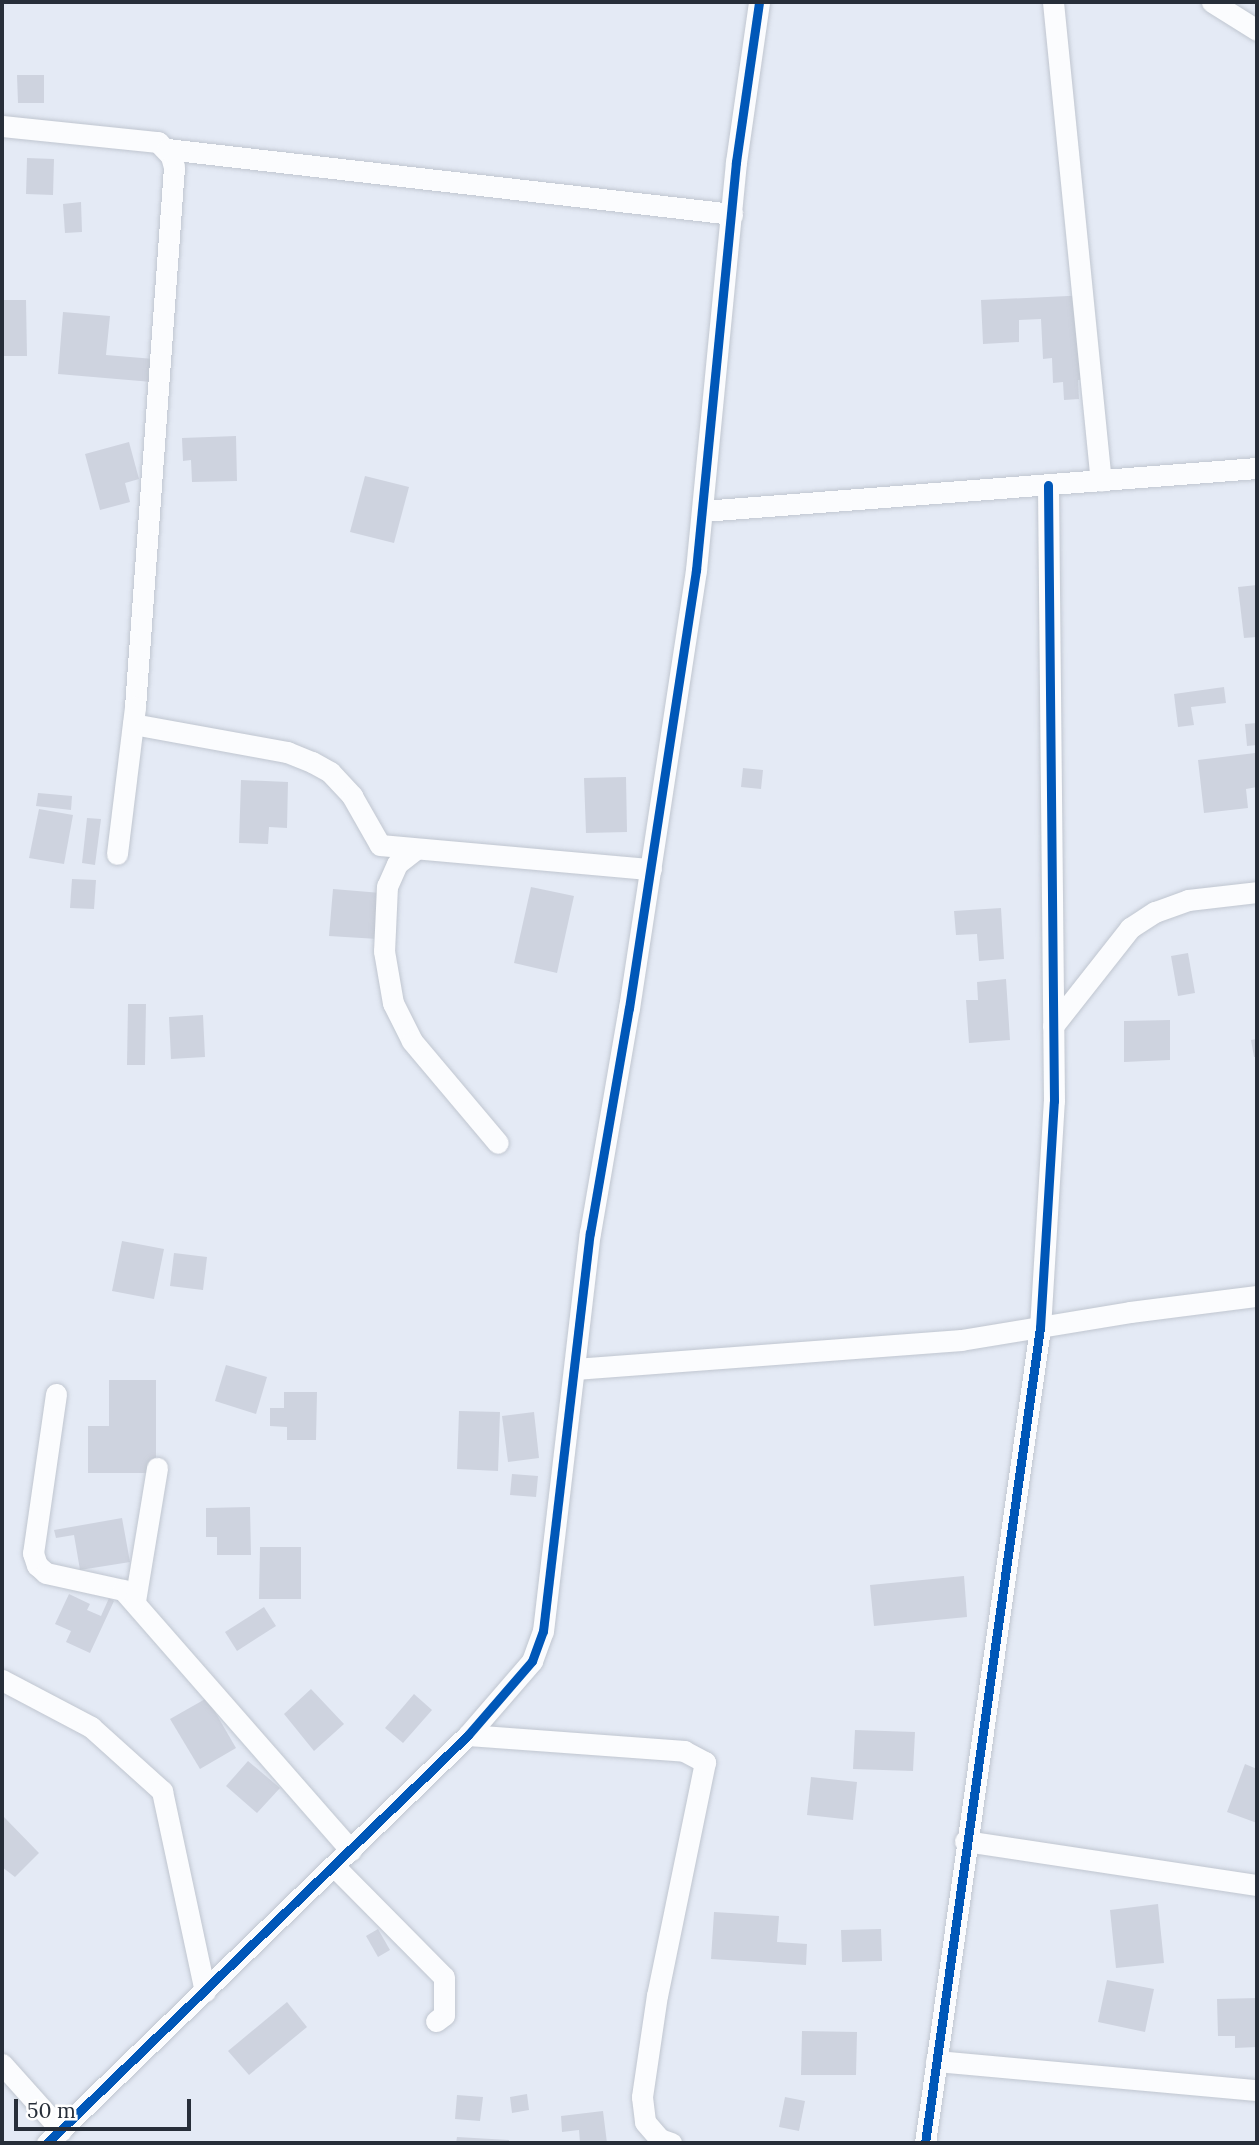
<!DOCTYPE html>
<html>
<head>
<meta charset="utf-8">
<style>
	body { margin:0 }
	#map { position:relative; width:1259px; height:2145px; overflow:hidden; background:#e4eaf5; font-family:Lora,serif }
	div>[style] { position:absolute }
	.building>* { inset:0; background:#ced3df }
	.roads { filter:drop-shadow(0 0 2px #c0c6d0) drop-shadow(0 0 2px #c0c6d0) }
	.street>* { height:21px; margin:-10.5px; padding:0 10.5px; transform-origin:10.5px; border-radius:10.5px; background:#fbfcfe }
	.cycleway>* { height:9px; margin:-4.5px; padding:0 4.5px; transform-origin:4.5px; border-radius:4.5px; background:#0057b8 }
	span { translate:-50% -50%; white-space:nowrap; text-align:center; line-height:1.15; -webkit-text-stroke:7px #fff; paint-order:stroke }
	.frame { position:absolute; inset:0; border:4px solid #272e39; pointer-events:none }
	.scale { position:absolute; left:14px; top:2099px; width:177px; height:32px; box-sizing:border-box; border:4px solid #272e39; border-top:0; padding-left:9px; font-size:21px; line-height:24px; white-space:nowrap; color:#272e39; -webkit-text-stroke:5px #fff; paint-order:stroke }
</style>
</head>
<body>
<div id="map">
	<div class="building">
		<div style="clip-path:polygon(17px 75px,44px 75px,44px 103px,18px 103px)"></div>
		<div style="clip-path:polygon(27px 158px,54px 159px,53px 195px,26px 194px)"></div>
		<div style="clip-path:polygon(81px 202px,82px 232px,65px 233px,63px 204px)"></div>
		<div style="clip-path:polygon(1089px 295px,1092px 379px,1078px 380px,1079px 399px,1064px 400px,1063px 382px,1053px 383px,1052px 358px,1043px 359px,1041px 319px,1019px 320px,1019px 342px,983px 344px,981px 300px)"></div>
		<div style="clip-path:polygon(2px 300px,26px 300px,27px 356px,2px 356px)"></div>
		<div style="clip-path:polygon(63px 312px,110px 316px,106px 355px,154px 359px,152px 382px,58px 374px)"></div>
		<div style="clip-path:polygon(236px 436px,237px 481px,192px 482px,191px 460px,183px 461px,182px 438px)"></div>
		<div style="clip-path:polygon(129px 442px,139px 479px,125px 483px,130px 502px,100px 510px,85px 454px)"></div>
		<div style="clip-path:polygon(365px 476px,409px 487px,394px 543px,350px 532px)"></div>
		<div style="clip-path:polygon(1257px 585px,1257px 637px,1244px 638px,1238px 587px)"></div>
		<div style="clip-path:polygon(1224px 687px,1226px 703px,1191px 707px,1194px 725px,1178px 727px,1174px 694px)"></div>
		<div style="clip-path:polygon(1257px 723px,1257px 745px,1247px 746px,1245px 724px)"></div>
		<div style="clip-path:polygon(1255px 753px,1257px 787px,1246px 789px,1248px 808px,1204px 813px,1198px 760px)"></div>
		<div style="clip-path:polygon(743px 768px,763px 770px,761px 789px,741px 787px)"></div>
		<div style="clip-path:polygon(626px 777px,627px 832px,586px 833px,584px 778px)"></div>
		<div style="clip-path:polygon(241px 780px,288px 782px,287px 828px,269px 827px,268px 844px,239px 843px)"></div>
		<div style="clip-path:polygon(38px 793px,72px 796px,71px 810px,36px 806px)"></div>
		<div style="clip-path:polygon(39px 809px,73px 815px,64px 864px,29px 858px)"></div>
		<div style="clip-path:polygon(87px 818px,101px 819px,95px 865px,82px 863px)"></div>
		<div style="clip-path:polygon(72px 879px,96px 880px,94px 909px,70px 908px)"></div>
		<div style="clip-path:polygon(531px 887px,574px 896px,557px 973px,514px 963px)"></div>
		<div style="clip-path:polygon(333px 889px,381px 893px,378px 939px,329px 936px)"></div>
		<div style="clip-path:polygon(1001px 908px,1004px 959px,979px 961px,977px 934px,956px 935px,954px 911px)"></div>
		<div style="clip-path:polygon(1188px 953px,1195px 993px,1178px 996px,1171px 956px)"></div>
		<div style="clip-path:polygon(1006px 979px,1010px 1040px,969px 1043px,966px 1000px,978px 1000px,977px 982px)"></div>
		<div style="clip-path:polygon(128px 1004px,146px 1004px,145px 1065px,127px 1065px)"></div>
		<div style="clip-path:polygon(203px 1015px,205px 1057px,171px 1059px,169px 1017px)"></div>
		<div style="clip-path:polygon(1170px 1020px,1170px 1060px,1124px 1062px,1124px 1021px)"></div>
		<div style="clip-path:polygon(1257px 1039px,1257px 1057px,1254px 1057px,1251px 1040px)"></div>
		<div style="clip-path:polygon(122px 1241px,164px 1249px,154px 1299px,112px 1291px)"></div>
		<div style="clip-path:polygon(174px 1253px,207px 1257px,203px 1290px,170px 1286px)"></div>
		<div style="clip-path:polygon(226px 1365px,267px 1377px,256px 1414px,215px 1401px)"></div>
		<div style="clip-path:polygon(109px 1380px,156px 1380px,156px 1473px,88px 1473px,88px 1426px,109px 1426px)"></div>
		<div style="clip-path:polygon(284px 1392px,317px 1392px,316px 1440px,287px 1440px,287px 1427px,270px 1426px,270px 1408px,284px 1408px)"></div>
		<div style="clip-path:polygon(459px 1411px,500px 1412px,498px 1471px,457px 1469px)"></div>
		<div style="clip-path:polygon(534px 1412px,539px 1458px,508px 1462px,502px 1416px)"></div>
		<div style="clip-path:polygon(512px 1474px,538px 1476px,536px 1497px,510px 1495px)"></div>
		<div style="clip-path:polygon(250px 1507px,251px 1555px,217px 1555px,217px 1537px,206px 1537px,206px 1508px)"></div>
		<div style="clip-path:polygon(122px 1518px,130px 1562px,80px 1570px,74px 1535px,56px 1538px,54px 1530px)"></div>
		<div style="clip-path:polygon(260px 1547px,301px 1547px,301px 1599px,259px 1599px)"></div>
		<div style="clip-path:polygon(964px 1576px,967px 1617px,874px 1626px,870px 1585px)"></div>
		<div style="clip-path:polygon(69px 1594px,90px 1604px,87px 1610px,101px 1616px,109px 1598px,114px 1601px,90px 1653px,66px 1642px,71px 1631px,55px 1624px)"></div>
		<div style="clip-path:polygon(264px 1607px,276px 1626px,237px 1651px,225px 1632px)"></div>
		<div style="clip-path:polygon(311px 1689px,344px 1724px,314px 1751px,284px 1714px)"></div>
		<div style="clip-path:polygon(414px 1694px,432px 1710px,403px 1743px,385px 1728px)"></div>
		<div style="clip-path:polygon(207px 1698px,236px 1748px,200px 1769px,170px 1719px)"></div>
		<div style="clip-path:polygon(855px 1730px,915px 1732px,913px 1771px,853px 1769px)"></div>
		<div style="clip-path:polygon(248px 1761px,280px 1788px,257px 1813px,226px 1786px)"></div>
		<div style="clip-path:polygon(1245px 1764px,1257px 1769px,1257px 1823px,1227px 1812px)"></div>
		<div style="clip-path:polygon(811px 1777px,857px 1782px,853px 1820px,807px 1815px)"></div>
		<div style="clip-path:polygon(4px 1817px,39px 1853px,15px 1877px,2px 1867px)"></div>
		<div style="clip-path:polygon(1158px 1904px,1164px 1963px,1116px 1968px,1110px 1910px)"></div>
		<div style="clip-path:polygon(714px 1912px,779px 1916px,777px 1942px,807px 1944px,806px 1965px,711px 1959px)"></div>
		<div style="clip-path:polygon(378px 1929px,390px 1950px,378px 1957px,366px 1936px)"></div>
		<div style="clip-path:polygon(881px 1929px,882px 1961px,842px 1962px,841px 1930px)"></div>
		<div style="clip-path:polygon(1107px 1980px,1154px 1989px,1145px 2032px,1098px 2022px)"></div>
		<div style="clip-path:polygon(1257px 1998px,1257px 2047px,1235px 2048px,1235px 2036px,1218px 2036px,1217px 1999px)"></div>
		<div style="clip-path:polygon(287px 2002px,307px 2027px,249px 2075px,228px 2051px)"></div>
		<div style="clip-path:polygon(802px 2031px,857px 2032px,856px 2075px,801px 2075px)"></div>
		<div style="clip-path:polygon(527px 2094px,529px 2110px,512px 2113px,510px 2097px)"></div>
		<div style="clip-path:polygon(457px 2095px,483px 2097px,480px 2121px,455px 2119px)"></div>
		<div style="clip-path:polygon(785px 2097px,805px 2101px,799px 2131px,779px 2127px)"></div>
		<div style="clip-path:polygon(603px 2111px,607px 2143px,580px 2143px,579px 2130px,562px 2132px,561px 2116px)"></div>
		<div style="clip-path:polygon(457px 2137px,509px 2140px,509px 2143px,456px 2143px)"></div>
	</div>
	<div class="roads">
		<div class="street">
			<div style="left:1053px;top:2px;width:481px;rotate:84.3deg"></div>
			<div style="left:1212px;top:2px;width:53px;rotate:31.9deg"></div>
			<div style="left:2px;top:126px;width:157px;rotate:5.9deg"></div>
			<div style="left:158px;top:142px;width:19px;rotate:47deg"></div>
			<div style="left:171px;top:156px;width:11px;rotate:75deg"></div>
			<div style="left:174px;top:167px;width:541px;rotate:94.13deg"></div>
			<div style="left:135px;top:707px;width:148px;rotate:97deg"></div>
			<div style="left:167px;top:149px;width:569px;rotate:6.56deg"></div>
			<div style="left:703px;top:511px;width:556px;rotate:-4.44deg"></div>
			<div style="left:133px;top:724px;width:157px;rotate:10.3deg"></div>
			<div style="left:287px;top:752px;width:27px;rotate:22deg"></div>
			<div style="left:312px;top:762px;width:21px;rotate:29deg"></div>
			<div style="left:330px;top:772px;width:33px;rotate:47deg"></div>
			<div style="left:352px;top:796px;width:56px;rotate:60.3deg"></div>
			<div style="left:380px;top:845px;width:272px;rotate:5.1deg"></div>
			<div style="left:416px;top:849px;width:24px;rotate:142deg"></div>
			<div style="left:397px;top:864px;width:24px;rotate:114deg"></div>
			<div style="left:387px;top:886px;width:65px;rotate:92.6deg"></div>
			<div style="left:384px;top:951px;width:53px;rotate:80.2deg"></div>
			<div style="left:393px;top:1003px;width:42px;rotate:63.4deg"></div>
			<div style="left:412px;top:1041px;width:133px;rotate:49.9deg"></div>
			<div style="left:1053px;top:1026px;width:125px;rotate:-51.8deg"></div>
			<div style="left:1130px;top:928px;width:30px;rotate:-33deg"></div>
			<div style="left:1155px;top:912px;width:35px;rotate:-20deg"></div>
			<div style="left:1188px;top:900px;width:69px;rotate:-6.6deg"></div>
			<div style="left:575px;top:1369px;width:387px;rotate:-4.3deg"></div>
			<div style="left:961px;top:1340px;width:171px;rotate:-9.4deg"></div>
			<div style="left:1130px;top:1312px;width:128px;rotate:-7.2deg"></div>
			<div style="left:56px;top:1394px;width:161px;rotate:98.2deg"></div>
			<div style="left:33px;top:1553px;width:13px;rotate:72deg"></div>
			<div style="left:37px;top:1565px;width:12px;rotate:42deg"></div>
			<div style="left:46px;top:1573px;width:79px;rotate:12.4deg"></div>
			<div style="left:123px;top:1590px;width:346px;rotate:48.8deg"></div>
			<div style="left:135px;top:1601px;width:135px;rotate:-80.6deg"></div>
			<div style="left:2px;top:1680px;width:101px;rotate:27.8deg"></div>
			<div style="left:91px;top:1727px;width:96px;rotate:42deg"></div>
			<div style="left:162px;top:1791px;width:205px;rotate:77.9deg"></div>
			<div style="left:468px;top:1735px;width:217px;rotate:4.2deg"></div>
			<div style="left:684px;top:1751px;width:24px;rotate:28deg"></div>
			<div style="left:705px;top:1762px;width:238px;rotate:101.6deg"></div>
			<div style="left:657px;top:1995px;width:103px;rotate:98.4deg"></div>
			<div style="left:642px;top:2097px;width:25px;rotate:83deg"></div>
			<div style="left:645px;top:2122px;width:23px;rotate:49deg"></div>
			<div style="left:660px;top:2139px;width:12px;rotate:20deg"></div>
			<div style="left:965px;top:1841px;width:295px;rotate:8.6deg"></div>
			<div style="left:334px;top:1866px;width:156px;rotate:45.3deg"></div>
			<div style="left:444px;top:1977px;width:38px;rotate:90deg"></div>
			<div style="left:444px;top:2015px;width:10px;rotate:143deg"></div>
			<div style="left:936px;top:2061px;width:322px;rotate:5.2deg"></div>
			<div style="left:2px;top:2064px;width:89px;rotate:48.2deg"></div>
			<div style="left:47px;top:2143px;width:586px;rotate:-44.1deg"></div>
			<div style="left:468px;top:1735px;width:98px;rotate:-49.1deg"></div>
			<div style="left:532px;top:1661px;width:32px;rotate:-70deg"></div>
			<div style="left:543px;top:1631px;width:401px;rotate:-83.3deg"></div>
			<div style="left:590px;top:1233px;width:228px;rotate:-80.2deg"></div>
			<div style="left:629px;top:1008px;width:443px;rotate:-81.3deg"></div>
			<div style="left:696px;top:570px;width:410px;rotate:-84.4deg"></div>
			<div style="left:736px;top:162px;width:162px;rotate:-81.8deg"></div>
			<div style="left:925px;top:2143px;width:823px;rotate:-81.97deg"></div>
			<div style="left:1040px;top:1328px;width:227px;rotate:-86.5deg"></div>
			<div style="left:1054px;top:1101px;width:616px;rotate:-90.56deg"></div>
		</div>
	</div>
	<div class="cycleway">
		<div style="left:47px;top:2143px;width:586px;rotate:-44.1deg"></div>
		<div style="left:468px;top:1735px;width:98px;rotate:-49.1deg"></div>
		<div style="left:532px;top:1661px;width:32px;rotate:-70deg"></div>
		<div style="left:543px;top:1631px;width:401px;rotate:-83.3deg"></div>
		<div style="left:590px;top:1233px;width:228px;rotate:-80.2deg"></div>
		<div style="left:629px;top:1008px;width:443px;rotate:-81.3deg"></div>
		<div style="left:696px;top:570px;width:410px;rotate:-84.4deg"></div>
		<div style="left:736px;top:162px;width:162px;rotate:-81.8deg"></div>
		<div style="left:925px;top:2143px;width:823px;rotate:-81.97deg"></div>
		<div style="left:1040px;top:1328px;width:227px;rotate:-86.5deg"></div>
		<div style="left:1054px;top:1101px;width:616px;rotate:-90.56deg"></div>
	</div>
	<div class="frame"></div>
	<div class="scale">50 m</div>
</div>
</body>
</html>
